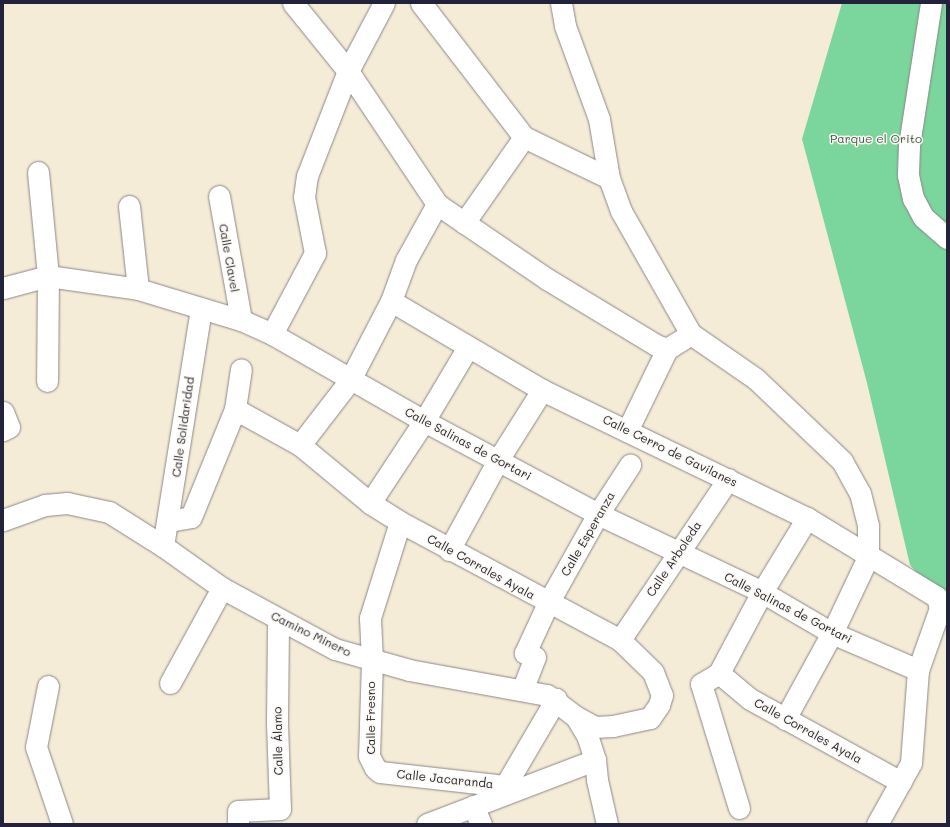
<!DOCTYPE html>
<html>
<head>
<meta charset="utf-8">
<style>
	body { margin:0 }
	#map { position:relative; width:950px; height:827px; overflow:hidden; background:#f5ecd7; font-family:Mali,sans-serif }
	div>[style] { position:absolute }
	.green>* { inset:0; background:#7bd69d }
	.roads { filter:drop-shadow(0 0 1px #8c8789) drop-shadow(0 0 1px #8c8789) }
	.minor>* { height:21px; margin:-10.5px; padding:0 10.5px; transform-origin:10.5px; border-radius:10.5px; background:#fff }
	span { translate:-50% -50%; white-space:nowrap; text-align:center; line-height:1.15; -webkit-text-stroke:3px #fbf7ec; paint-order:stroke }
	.park-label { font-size:12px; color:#3d5858 }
	.street-label { font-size:12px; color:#22223b }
	.frame { position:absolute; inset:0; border:4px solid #22223b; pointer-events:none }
</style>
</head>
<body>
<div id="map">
	<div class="green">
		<div style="clip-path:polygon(842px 3px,947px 3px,947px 606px,910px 565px,867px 383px,802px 139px)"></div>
	</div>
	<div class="roads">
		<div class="minor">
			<div style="left:293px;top:3px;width:87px;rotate:51deg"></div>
			<div style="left:348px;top:71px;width:160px;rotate:56.2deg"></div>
			<div style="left:437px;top:204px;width:133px;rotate:34.3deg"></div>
			<div style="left:547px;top:279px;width:127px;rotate:31.2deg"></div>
			<div style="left:656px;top:345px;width:12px;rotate:20deg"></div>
			<div style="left:667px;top:349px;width:28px;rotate:-32deg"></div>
			<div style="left:421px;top:3px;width:169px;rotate:52.5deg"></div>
			<div style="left:524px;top:137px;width:94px;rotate:25.8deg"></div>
			<div style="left:561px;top:3px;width:23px;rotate:80deg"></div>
			<div style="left:565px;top:26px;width:99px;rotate:69.9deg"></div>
			<div style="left:599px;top:119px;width:60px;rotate:80.4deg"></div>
			<div style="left:609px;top:178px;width:35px;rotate:70deg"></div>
			<div style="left:621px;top:211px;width:142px;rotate:60.4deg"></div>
			<div style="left:691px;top:334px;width:79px;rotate:34.7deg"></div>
			<div style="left:756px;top:379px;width:119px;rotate:43.6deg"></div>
			<div style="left:842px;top:461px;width:37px;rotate:61deg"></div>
			<div style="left:860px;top:493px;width:34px;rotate:76deg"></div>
			<div style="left:868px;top:526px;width:31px;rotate:90deg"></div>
			<div style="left:868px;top:557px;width:84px;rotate:115.3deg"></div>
			<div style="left:832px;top:633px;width:98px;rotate:118.7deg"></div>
			<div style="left:931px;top:3px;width:144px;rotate:98.8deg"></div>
			<div style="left:909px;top:145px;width:30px;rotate:92deg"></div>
			<div style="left:908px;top:175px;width:24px;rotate:78deg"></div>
			<div style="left:913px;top:198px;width:21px;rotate:62deg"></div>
			<div style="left:923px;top:217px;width:32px;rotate:41deg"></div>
			<div style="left:38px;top:172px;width:104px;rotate:84.5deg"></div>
			<div style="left:48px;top:276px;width:105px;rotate:90.5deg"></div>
			<div style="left:219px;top:196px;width:126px;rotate:79.9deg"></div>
			<div style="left:129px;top:206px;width:83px;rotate:83.8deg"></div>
			<div style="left:464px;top:223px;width:105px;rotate:-55.1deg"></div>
			<div style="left:3px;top:288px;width:47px;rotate:-14.9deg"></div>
			<div style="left:48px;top:276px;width:91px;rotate:8.2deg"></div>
			<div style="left:138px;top:289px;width:108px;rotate:16.8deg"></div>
			<div style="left:241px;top:320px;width:34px;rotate:24deg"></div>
			<div style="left:272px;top:334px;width:175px;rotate:29.8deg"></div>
			<div style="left:424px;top:421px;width:197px;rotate:28.1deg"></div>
			<div style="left:598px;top:514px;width:182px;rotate:25.4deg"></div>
			<div style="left:762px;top:592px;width:81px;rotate:30.4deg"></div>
			<div style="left:832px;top:633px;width:94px;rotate:23.3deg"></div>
			<div style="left:391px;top:301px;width:175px;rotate:30.5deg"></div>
			<div style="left:542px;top:390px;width:294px;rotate:25.8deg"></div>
			<div style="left:807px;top:518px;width:152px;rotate:31.3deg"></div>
			<div style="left:937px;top:597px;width:11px;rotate:75deg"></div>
			<div style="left:940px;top:608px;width:66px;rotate:109.5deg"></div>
			<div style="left:918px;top:670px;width:93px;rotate:94.3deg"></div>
			<div style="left:911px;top:763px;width:70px;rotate:119.1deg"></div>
			<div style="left:272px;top:334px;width:92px;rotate:-62deg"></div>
			<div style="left:315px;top:253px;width:57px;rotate:-101.1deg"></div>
			<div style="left:304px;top:197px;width:21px;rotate:-82deg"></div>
			<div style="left:307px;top:176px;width:113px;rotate:-68.7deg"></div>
			<div style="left:348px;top:71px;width:77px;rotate:-62.1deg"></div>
			<div style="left:235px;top:409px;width:74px;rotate:29deg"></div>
			<div style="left:300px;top:445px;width:91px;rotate:39.6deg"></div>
			<div style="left:370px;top:503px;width:36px;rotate:32deg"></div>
			<div style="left:400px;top:522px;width:250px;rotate:28.2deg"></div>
			<div style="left:620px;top:640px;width:46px;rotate:44.1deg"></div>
			<div style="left:653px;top:672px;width:25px;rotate:69deg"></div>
			<div style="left:662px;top:695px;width:10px;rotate:107deg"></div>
			<div style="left:659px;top:705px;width:16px;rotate:125deg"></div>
			<div style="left:650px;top:718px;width:38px;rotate:168deg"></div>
			<div style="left:613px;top:726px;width:18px;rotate:177deg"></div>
			<div style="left:595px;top:727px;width:21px;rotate:-152deg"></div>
			<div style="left:3px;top:412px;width:16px;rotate:68deg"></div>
			<div style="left:9px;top:427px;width:7px;rotate:153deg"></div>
			<div style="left:627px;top:431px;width:91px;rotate:-64deg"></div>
			<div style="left:300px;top:445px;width:82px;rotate:-52.4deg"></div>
			<div style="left:350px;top:380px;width:89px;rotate:-62.6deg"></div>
			<div style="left:391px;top:301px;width:44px;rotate:-69.9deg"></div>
			<div style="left:406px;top:260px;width:64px;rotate:-61deg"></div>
			<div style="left:370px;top:503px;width:98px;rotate:-56.6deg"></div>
			<div style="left:424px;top:421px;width:86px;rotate:-59.3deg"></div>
			<div style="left:3px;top:520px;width:45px;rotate:-19.7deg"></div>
			<div style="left:45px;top:505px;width:22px;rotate:-5deg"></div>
			<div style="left:67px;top:503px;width:43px;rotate:12.1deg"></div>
			<div style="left:109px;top:512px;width:64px;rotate:32.2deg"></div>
			<div style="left:163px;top:546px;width:72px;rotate:35.4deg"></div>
			<div style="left:222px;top:588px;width:128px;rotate:28.4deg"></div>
			<div style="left:335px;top:649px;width:77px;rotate:15.8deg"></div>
			<div style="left:409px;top:670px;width:140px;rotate:10.3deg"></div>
			<div style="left:547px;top:695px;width:36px;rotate:37deg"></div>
			<div style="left:576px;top:717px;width:21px;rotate:59deg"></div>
			<div style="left:587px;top:735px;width:26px;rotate:72deg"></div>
			<div style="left:595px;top:760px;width:20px;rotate:84deg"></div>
			<div style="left:597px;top:780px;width:45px;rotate:77.2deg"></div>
			<div style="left:169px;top:521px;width:22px;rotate:-10deg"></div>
			<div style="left:191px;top:517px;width:117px;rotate:-67.8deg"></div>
			<div style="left:235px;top:409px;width:40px;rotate:-81.5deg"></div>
			<div style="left:400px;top:522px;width:101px;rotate:107.4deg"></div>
			<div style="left:370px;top:618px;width:43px;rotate:87.3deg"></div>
			<div style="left:372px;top:661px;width:95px;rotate:91.8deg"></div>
			<div style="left:369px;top:756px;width:13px;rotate:63deg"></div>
			<div style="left:375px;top:768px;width:6px;rotate:39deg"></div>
			<div style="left:380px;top:772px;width:126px;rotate:6.4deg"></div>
			<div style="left:505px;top:786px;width:101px;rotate:-59.6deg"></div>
			<div style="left:163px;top:546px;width:241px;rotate:-80.9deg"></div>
			<div style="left:449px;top:550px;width:102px;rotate:-61.4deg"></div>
			<div style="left:498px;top:460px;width:83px;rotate:-57.8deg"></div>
			<div style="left:620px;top:640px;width:194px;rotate:-56.1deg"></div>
			<div style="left:719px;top:673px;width:40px;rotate:40deg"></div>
			<div style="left:750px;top:699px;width:172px;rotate:28.8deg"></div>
			<div style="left:170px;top:683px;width:108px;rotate:-61.3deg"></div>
			<div style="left:48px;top:686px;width:62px;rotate:101.1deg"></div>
			<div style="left:36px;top:747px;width:81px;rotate:71.3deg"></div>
			<div style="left:523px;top:688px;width:33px;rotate:-69deg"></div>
			<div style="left:535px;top:657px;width:11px;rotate:-158deg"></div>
			<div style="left:525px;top:653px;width:55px;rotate:-65.3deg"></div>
			<div style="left:548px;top:603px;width:102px;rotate:-60.7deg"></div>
			<div style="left:598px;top:514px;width:59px;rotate:-56.9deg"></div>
			<div style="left:473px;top:806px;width:20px;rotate:66deg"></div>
			<div style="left:739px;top:808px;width:130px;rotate:-107deg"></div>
			<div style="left:701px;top:684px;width:21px;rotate:-31deg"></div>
			<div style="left:719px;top:673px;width:92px;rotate:-62deg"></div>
			<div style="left:762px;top:592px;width:87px;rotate:-58.7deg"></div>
			<div style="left:238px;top:824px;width:13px;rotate:-90deg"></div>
			<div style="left:238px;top:811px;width:42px;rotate:-2.7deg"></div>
			<div style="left:280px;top:809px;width:88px;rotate:-92deg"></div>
			<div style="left:277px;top:721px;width:102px;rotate:-89.4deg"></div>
			<div style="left:427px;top:824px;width:180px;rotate:-20.9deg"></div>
		</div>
	</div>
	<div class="park-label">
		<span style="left:876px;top:139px">Parque el Orito</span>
	</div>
	<div class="street-label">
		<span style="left:229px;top:258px;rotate:80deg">Calle Clavel</span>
		<span style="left:183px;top:427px;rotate:-82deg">Calle Solidaridad</span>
		<span style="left:468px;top:444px;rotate:28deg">Calle Salinas de Gortari</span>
		<span style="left:670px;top:451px;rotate:26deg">Calle Cerro de Gavilanes</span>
		<span style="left:588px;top:534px;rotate:-60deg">Calle Esperanza</span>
		<span style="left:674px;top:559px;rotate:-56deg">Calle Arboleda</span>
		<span style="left:481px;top:567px;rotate:29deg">Calle Corrales Ayala</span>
		<span style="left:788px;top:608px;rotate:27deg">Calle Salinas de Gortari</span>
		<span style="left:311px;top:634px;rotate:26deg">Camino Minero</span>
		<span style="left:371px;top:718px;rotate:-90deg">Calle Fresno</span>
		<span style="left:808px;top:731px;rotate:29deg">Calle Corrales Ayala</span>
		<span style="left:278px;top:741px;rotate:-91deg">Calle Álamo</span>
		<span style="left:445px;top:779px;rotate:6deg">Calle Jacaranda</span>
	</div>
	<div class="frame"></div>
</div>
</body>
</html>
